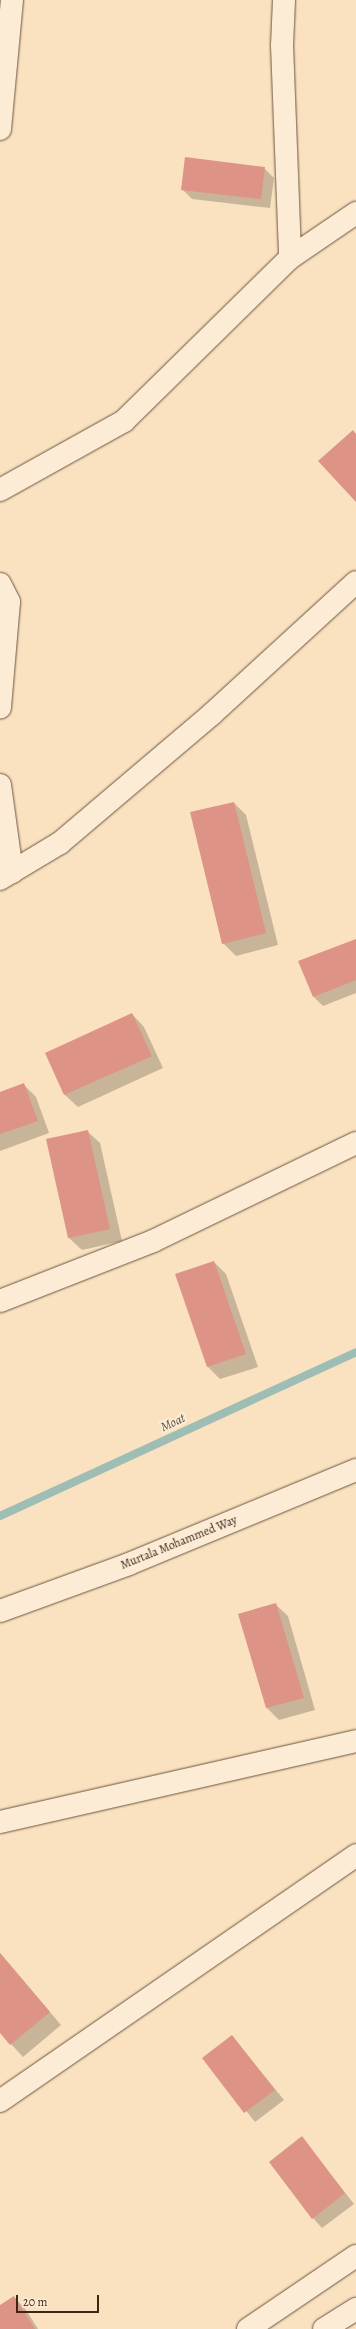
<!DOCTYPE html>
<html>
<head>
<meta charset="utf-8">
<style>
	body { margin:0 }
	#map { position:relative; width:356px; height:2329px; overflow:hidden; background:#fae2c0; font-family:Alegreya,serif }
	div>[style] { position:absolute }
	.shadow>* { inset:0; background:#0003 }
	.stream>* { height:8px; margin:-4px; padding:0 4px; transform-origin:4px; border-radius:4px; background:#9ebdb4 }
	.building>* { inset:0; background:#dd9385 }
	.roads { filter:drop-shadow(0 0 1px #6c543f) drop-shadow(0 0 1px #6c543f) }
	.minor>* { height:22px; margin:-11px; padding:0 11px; transform-origin:11px; border-radius:11px; background:#fcecd6 }
	.tertiary>* { height:22px; margin:-11px; padding:0 11px; transform-origin:11px; border-radius:11px; background:#fcecd6 }
	.secondary>* { height:22px; margin:-11px; padding:0 11px; transform-origin:11px; border-radius:11px; background:#fcecd6 }
	span { translate:-50% -50%; white-space:nowrap; text-align:center; line-height:1.15; -webkit-text-stroke:4px #fcecd6; paint-order:stroke }
	.street-label { font-size:12px; color:#3d2414 }
	.water-label { font-size:13px; color:#5a5244; font-style:italic }
	.scale { position:absolute; left:16px; top:2295px; width:83px; height:18px; box-sizing:border-box; border:2px solid #3d2414; border-top:0; padding-left:5px; font-size:12px; line-height:14px; white-space:nowrap; color:#3d2414; -webkit-text-stroke:3px #fcecd6; paint-order:stroke }
</style>
</head>
<body>
<div id="map">
	<div class="shadow">
		<div style="clip-path:polygon(264px 168px,274px 178px,270px 208px,192px 199px,182px 189px)"></div>
		<div style="clip-path:polygon(234px 803px,246px 815px,278px 945px,236px 956px,223px 943px)"></div>
		<div style="clip-path:polygon(356px 940px,356px 993px,323px 1006px,313px 996px)"></div>
		<div style="clip-path:polygon(132px 1014px,144px 1027px,163px 1068px,78px 1107px,65px 1095px,46px 1053px)"></div>
		<div style="clip-path:polygon(24px 1085px,36px 1097px,49px 1133px,0 1151px,0 1093px)"></div>
		<div style="clip-path:polygon(87px 1131px,100px 1143px,122px 1241px,82px 1250px,69px 1238px)"></div>
		<div style="clip-path:polygon(214px 1262px,226px 1274px,258px 1367px,220px 1379px,208px 1367px,176px 1275px)"></div>
		<div style="clip-path:polygon(275px 1604px,288px 1616px,315px 1710px,279px 1720px,267px 1708px,239px 1614px)"></div>
		<div style="clip-path:polygon(0 1953px,61px 2025px,23px 2057px,0 2032px)"></div>
		<div style="clip-path:polygon(232px 2036px,284px 2100px,255px 2122px,204px 2058px)"></div>
		<div style="clip-path:polygon(302px 2138px,354px 2204px,322px 2228px,313px 2218px)"></div>
		<div style="clip-path:polygon(14px 2297px,26px 2310px,38px 2329px,0 2329px,0 2306px)"></div>
	</div>
	<div class="stream">
		<div style="left:0;top:1516px;width:392px;rotate:-24.7deg"></div>
	</div>
	<div class="building">
		<div style="clip-path:polygon(185px 157px,265px 167px,261px 199px,181px 190px)"></div>
		<div style="clip-path:polygon(353px 430px,356px 434px,356px 502px,318px 461px)"></div>
		<div style="clip-path:polygon(234px 802px,266px 933px,222px 944px,190px 812px)"></div>
		<div style="clip-path:polygon(356px 939px,356px 980px,313px 997px,298px 961px)"></div>
		<div style="clip-path:polygon(132px 1013px,152px 1056px,64px 1095px,45px 1053px)"></div>
		<div style="clip-path:polygon(24px 1083px,38px 1121px,0 1134px,0 1092px)"></div>
		<div style="clip-path:polygon(88px 1130px,110px 1229px,68px 1238px,46px 1139px)"></div>
		<div style="clip-path:polygon(214px 1261px,246px 1354px,207px 1367px,175px 1274px)"></div>
		<div style="clip-path:polygon(276px 1603px,304px 1698px,266px 1708px,238px 1614px)"></div>
		<div style="clip-path:polygon(0 1953px,50px 2012px,10px 2045px,0 2033px)"></div>
		<div style="clip-path:polygon(232px 2035px,275px 2090px,244px 2113px,202px 2058px)"></div>
		<div style="clip-path:polygon(302px 2136px,345px 2193px,312px 2219px,269px 2162px)"></div>
		<div style="clip-path:polygon(14px 2296px,35px 2329px,0 2329px,0 2305px)"></div>
	</div>
	<div class="roads">
		<div class="minor">
			<div style="left:284px;top:0;width:45px;rotate:92.5deg"></div>
			<div style="left:282px;top:45px;width:213px;rotate:87.8deg"></div>
			<div style="left:0;top:129px;width:130px;rotate:-84.7deg"></div>
			<div style="left:0;top:490px;width:142px;rotate:-29.1deg"></div>
			<div style="left:124px;top:421px;width:233px;rotate:-44.5deg"></div>
			<div style="left:290px;top:258px;width:80px;rotate:-34.3deg"></div>
			<div style="left:0;top:584px;width:20px;rotate:63deg"></div>
			<div style="left:9px;top:602px;width:106px;rotate:94.9deg"></div>
			<div style="left:0;top:785px;width:88px;rotate:82.1deg"></div>
			<div style="left:0;top:879px;width:70px;rotate:-31deg"></div>
			<div style="left:60px;top:843px;width:199px;rotate:-40.3deg"></div>
			<div style="left:212px;top:714px;width:195px;rotate:-42.5deg"></div>
			<div style="left:0;top:1301px;width:164px;rotate:-21.4deg"></div>
			<div style="left:153px;top:1241px;width:225px;rotate:-25.8deg"></div>
			<div style="left:0;top:1822px;width:365px;rotate:-12.8deg"></div>
			<div style="left:0;top:2101px;width:433px;rotate:-34.6deg"></div>
		</div>
		<div class="tertiary">
			<div style="left:0;top:1611px;width:137px;rotate:-20deg"></div>
			<div style="left:129px;top:1564px;width:246px;rotate:-22.5deg"></div>
		</div>
		<div class="secondary">
			<div style="left:248px;top:2329px;width:130px;rotate:-34.1deg"></div>
			<div style="left:324px;top:2329px;width:38px;rotate:-32deg"></div>
		</div>
	</div>
	<div class="street-label">
		<span style="left:179px;top:1543px;rotate:-22deg">Murtala Mohammed Way</span>
	</div>
	<div class="water-label">
		<span style="left:173px;top:1423px;rotate:-25deg">Moat</span>
	</div>
	<div class="scale">20 m</div>
</div>
</body>
</html>
